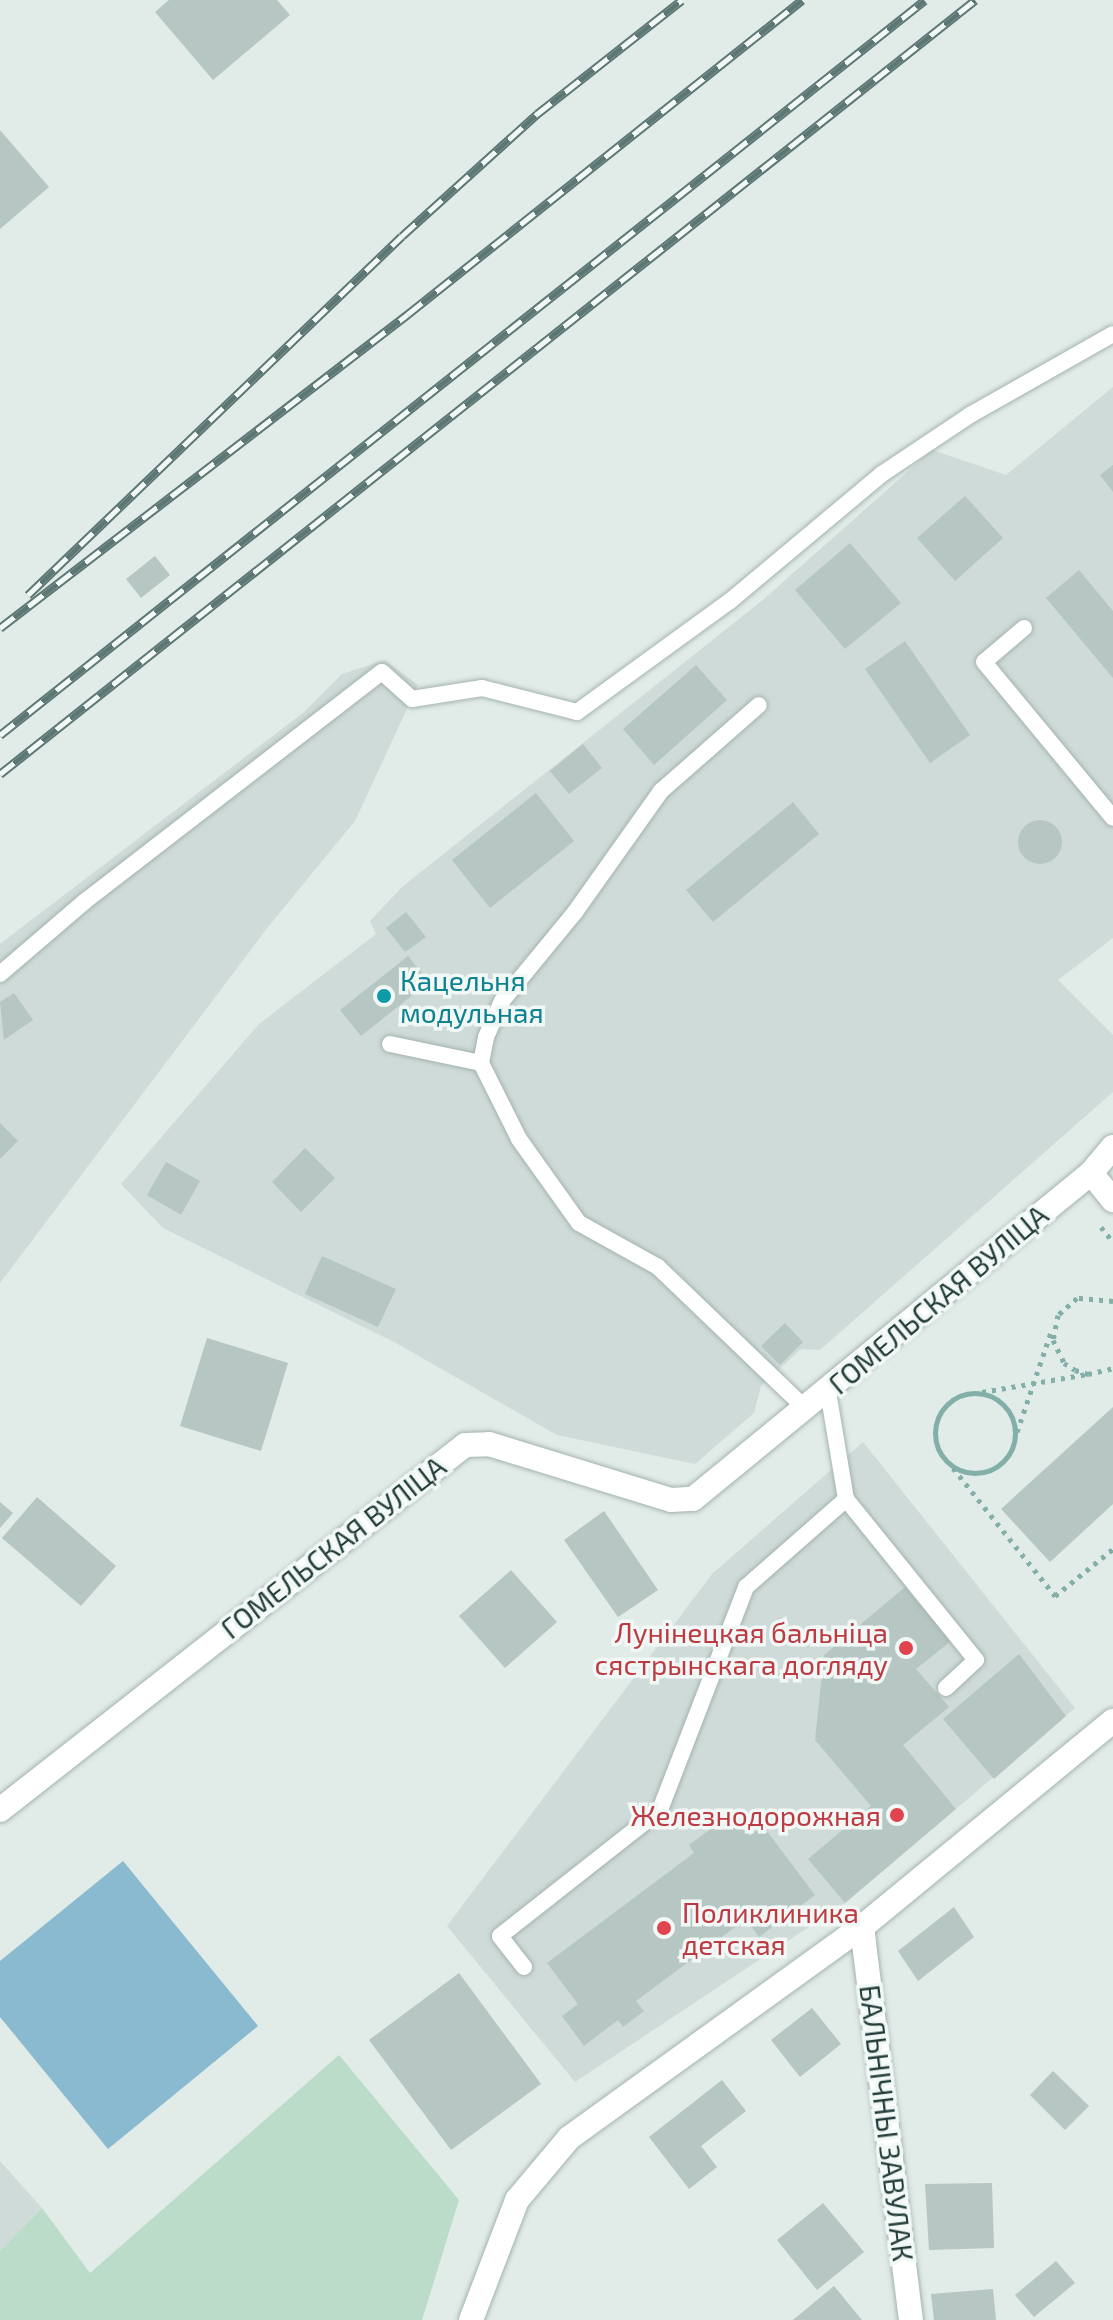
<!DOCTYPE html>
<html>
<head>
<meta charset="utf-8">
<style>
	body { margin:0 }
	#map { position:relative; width:1113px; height:2320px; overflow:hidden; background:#e1ebe8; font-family:"Exo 2",sans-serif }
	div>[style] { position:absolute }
	.built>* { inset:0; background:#cfdbd8 }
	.green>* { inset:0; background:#badcc9 }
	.water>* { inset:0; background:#89bad0 }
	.building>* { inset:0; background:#b6c6c2 }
	.round { border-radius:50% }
	.path>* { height:5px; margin-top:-2.5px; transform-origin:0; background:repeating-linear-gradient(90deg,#82afa8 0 4px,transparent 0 10px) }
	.path>.ring { margin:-2.5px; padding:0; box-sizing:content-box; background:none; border:5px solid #82afa8; border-radius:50% }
	.roads { filter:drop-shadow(0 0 2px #a4b3b0) drop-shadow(0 0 2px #a4b3b0) }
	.service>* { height:16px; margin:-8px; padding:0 8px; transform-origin:8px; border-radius:8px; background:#fff }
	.minor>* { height:24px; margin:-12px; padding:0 12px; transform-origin:12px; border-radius:12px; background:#fff }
	.tertiary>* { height:24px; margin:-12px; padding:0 12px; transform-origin:12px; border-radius:12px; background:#fff }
	.rail>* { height:9px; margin-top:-4.5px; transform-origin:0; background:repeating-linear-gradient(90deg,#f1f8f6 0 18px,#5c7774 0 36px); box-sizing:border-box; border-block:2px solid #5c7774 }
	.dots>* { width:22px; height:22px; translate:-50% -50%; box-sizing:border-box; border:4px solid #f1f8f6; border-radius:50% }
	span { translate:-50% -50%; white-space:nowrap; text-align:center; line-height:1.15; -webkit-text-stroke:7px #f1f8f6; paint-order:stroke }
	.culture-label { font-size:28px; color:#0d838f }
	.left { translate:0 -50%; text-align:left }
	.street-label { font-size:28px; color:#223c39 }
	.health-label { font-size:28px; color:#be3a42 }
	.right { translate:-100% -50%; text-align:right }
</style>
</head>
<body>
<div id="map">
	<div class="built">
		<div style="clip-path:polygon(1113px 387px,1113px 938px,1058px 980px,1113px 1035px,1113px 1092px,820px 1350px,801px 1349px,761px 1386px,754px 1413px,695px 1464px,557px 1435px,396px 1343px,163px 1228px,121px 1184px,259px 1024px,376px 934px,370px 921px,402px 887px,764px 599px,932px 450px,1006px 475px)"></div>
		<div style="clip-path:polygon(385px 660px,418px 685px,355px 821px,268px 927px,0 1283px,0 944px,304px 712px,342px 674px)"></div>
		<div style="clip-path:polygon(863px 1442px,1075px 1708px,845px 1903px,575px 2082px,447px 1926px,712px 1574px)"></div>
		<div style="clip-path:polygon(0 2161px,42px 2208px,0 2251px)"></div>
	</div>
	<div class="green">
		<div style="clip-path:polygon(339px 2055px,459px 2200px,422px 2320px,0 2320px,0 2251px,42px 2208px,90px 2273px)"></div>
	</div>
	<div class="water">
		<div style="clip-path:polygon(123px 1861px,258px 2026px,108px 2149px,0 2017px,0 1961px)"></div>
	</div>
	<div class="building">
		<div style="clip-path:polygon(169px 0,277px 0,290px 15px,213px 80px,155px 12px)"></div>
		<div style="clip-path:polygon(0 130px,49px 187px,0 229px)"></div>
		<div style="clip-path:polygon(1113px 465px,1113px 492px,1100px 475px)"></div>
		<div style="clip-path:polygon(965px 496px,1003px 538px,955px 581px,917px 538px)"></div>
		<div style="clip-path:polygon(850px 543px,901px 603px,845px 649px,795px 590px)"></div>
		<div style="clip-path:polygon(155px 556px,170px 575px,141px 598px,126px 579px)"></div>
		<div style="clip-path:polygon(1079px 570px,1113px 611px,1113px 678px,1046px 598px)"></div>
		<div style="clip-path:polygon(905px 641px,970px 735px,930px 763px,865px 669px)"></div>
		<div style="clip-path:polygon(696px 665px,727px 700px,654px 765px,623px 729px)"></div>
		<div style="clip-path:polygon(583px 744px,602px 768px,569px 794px,550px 771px)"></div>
		<div style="clip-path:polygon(536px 793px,574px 841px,490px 908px,452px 860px)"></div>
		<div style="clip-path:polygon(793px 802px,819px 834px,713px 922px,686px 890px)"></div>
		<div class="round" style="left:1018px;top:820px;width:44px;height:44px"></div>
		<div style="clip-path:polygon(406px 912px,426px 937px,405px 952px,386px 928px)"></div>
		<div style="clip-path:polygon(408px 956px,429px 982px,361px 1036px,340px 1010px)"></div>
		<div style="clip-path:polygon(14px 993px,33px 1020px,4px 1040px,0 1002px)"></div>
		<div style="clip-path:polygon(0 1123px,18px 1141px,0 1159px)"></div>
		<div style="clip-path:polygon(305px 1148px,335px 1178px,301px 1212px,272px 1182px)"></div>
		<div style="clip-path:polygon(166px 1162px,200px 1181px,181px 1215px,147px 1195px)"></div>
		<div style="clip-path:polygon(322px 1256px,396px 1289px,378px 1327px,305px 1294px)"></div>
		<div style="clip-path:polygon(785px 1323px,803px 1342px,780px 1365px,761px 1346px)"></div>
		<div style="clip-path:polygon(207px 1338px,288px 1363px,261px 1451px,180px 1426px)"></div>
		<div style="clip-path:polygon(1113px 1407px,1113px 1504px,1050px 1562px,1001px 1509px)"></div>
		<div style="clip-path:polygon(37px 1497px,116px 1566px,81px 1606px,2px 1538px)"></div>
		<div style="clip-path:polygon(0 1502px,13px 1513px,0 1528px)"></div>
		<div style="clip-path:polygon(604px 1511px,658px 1590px,618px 1617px,564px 1540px)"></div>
		<div style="clip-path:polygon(511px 1570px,557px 1622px,505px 1668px,459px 1616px)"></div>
		<div style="clip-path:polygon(905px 1587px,951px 1641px,916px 1669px,949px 1707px,903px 1745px,956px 1809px,845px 1903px,808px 1859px,871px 1806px,815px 1740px,824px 1655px)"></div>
		<div style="clip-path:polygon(1019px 1654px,1066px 1716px,994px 1779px,943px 1719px)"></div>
		<div style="clip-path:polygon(732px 1813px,750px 1836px,763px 1826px,815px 1895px,759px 1937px,746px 1919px,636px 2001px,644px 2011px,623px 2027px,618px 2020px,584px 2046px,562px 2016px,578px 2004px,547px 1963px,694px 1853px,689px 1845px)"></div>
		<div style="clip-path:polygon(954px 1907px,974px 1937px,918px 1981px,898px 1951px)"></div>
		<div style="clip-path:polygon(459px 1973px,541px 2084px,451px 2150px,369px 2040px)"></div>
		<div style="clip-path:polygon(812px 2008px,841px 2044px,800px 2077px,771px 2040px)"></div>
		<div style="clip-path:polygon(1053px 2071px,1089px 2106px,1065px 2130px,1030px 2095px)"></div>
		<div style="clip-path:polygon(722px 2080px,746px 2111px,701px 2146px,717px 2167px,689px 2189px,649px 2137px)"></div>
		<div style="clip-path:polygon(992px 2183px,994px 2248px,929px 2250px,925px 2184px)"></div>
		<div style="clip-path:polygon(823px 2203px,864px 2252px,817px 2290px,777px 2240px)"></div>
		<div style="clip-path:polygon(1056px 2261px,1075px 2283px,1034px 2317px,1015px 2295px)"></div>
		<div style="clip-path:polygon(834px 2286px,862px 2320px,793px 2320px)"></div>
		<div style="clip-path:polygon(993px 2289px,996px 2320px,934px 2320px,931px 2294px)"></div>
	</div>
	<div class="path">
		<div style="left:1101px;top:1227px;width:19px;rotate:51deg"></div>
		<div style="left:1113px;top:1301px;width:36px;rotate:-175deg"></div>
		<div style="left:1077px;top:1298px;width:25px;rotate:138deg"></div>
		<div style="left:1058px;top:1315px;width:25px;rotate:101deg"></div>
		<div style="left:1053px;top:1340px;width:25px;rotate:64deg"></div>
		<div style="left:1064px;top:1363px;width:13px;rotate:32deg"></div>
		<div style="left:1075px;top:1370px;width:14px;rotate:17deg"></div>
		<div style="left:1088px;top:1374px;width:26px;rotate:-13deg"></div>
		<div style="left:982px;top:1392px;width:107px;rotate:-9.7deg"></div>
		<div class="ring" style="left:935px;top:1393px;width:75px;height:75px"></div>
		<div style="left:1017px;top:1432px;width:106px;rotate:-71.2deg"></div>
		<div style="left:953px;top:1468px;width:164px;rotate:51.4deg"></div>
		<div style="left:1055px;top:1596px;width:75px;rotate:-39deg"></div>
	</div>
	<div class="roads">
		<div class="service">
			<div style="left:1024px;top:628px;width:52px;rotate:139.6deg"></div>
			<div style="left:984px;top:662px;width:202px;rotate:50.4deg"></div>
			<div style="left:0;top:974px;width:111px;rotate:-40.6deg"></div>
			<div style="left:84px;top:902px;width:376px;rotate:-37.7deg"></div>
			<div style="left:382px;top:672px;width:40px;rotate:42deg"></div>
			<div style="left:412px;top:699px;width:71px;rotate:-8.9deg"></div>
			<div style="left:482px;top:688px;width:98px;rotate:14.2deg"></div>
			<div style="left:577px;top:712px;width:189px;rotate:-36deg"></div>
			<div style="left:730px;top:601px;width:198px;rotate:-39.9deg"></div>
			<div style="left:882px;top:474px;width:106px;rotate:-33.8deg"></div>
			<div style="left:970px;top:415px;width:164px;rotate:-29.5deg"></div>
			<div style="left:390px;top:1044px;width:93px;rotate:11.8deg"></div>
			<div style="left:481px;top:1063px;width:85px;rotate:63.4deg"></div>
			<div style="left:519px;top:1139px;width:103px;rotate:54.5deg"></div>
			<div style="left:579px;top:1223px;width:90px;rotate:29.1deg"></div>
			<div style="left:658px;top:1267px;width:205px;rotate:43.8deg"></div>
			<div style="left:481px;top:1063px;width:26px;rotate:-79deg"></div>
			<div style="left:486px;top:1037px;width:39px;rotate:-66deg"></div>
			<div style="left:502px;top:1001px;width:115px;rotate:-50.6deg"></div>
			<div style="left:575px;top:912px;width:148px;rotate:-54.6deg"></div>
			<div style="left:661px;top:791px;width:130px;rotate:-41.3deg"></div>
			<div style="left:846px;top:1499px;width:207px;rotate:51.1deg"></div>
			<div style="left:976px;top:1660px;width:41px;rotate:137deg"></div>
			<div style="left:524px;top:1967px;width:39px;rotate:-128deg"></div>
			<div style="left:500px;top:1936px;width:204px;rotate:-38.2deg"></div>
			<div style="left:660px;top:1810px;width:239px;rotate:-68.9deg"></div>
			<div style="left:746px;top:1587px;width:133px;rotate:-41.3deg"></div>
			<div style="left:846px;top:1499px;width:109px;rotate:-99.5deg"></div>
		</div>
		<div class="minor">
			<div style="left:0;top:1810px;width:591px;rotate:-38.13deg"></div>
			<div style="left:465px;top:1445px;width:24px;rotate:-2deg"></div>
			<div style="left:489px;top:1444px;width:190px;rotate:17.1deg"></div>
			<div style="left:671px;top:1500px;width:22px;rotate:-3deg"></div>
			<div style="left:693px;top:1499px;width:514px;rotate:-39.32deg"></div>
			<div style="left:1091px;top:1173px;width:35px;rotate:51deg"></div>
			<div style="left:862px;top:1927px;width:396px;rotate:82.9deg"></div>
			<div style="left:471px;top:2320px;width:129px;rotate:-69deg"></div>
			<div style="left:517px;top:2200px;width:81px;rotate:-50deg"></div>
			<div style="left:569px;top:2138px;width:361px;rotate:-35.8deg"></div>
			<div style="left:862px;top:1927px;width:325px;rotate:-39.4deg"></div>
		</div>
		<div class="tertiary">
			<div style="left:1091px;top:1173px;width:34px;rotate:-50deg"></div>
		</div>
	</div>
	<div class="rail">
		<div style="left:28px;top:595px;width:518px;rotate:-43.83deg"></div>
		<div style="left:402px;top:236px;width:182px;rotate:-42.1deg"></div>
		<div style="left:537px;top:114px;width:184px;rotate:-38.2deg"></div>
		<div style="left:0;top:628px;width:515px;rotate:-37.58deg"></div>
		<div style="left:408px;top:314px;width:504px;rotate:-38.55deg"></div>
		<div style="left:0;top:735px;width:1181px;rotate:-38.47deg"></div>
		<div style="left:0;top:774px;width:1245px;rotate:-38.44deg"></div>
	</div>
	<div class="dots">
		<div style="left:384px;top:996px;background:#0f9aa8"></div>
		<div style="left:906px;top:1648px;background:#e0444e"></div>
		<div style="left:897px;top:1815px;background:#e0444e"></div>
		<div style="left:664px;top:1928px;background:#e0444e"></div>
	</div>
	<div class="culture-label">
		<span class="left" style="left:400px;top:996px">Кацельня<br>модульная</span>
	</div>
	<div class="street-label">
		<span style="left:938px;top:1299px;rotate:-40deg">ГОМЕЛЬСКАЯ ВУЛІЦА</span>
		<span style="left:333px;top:1547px;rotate:-38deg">ГОМЕЛЬСКАЯ ВУЛІЦА</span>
		<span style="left:887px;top:2123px;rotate:83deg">БАЛЬНІЧНЫ ЗАВУЛАК</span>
	</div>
	<div class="health-label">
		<span class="right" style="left:888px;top:1648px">Лунінецкая бальніца<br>сястрынскага догляду</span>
		<span class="right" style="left:881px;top:1815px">Железнодорожная</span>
		<span class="left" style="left:682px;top:1928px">Поликлиника<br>детская</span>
	</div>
</div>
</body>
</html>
